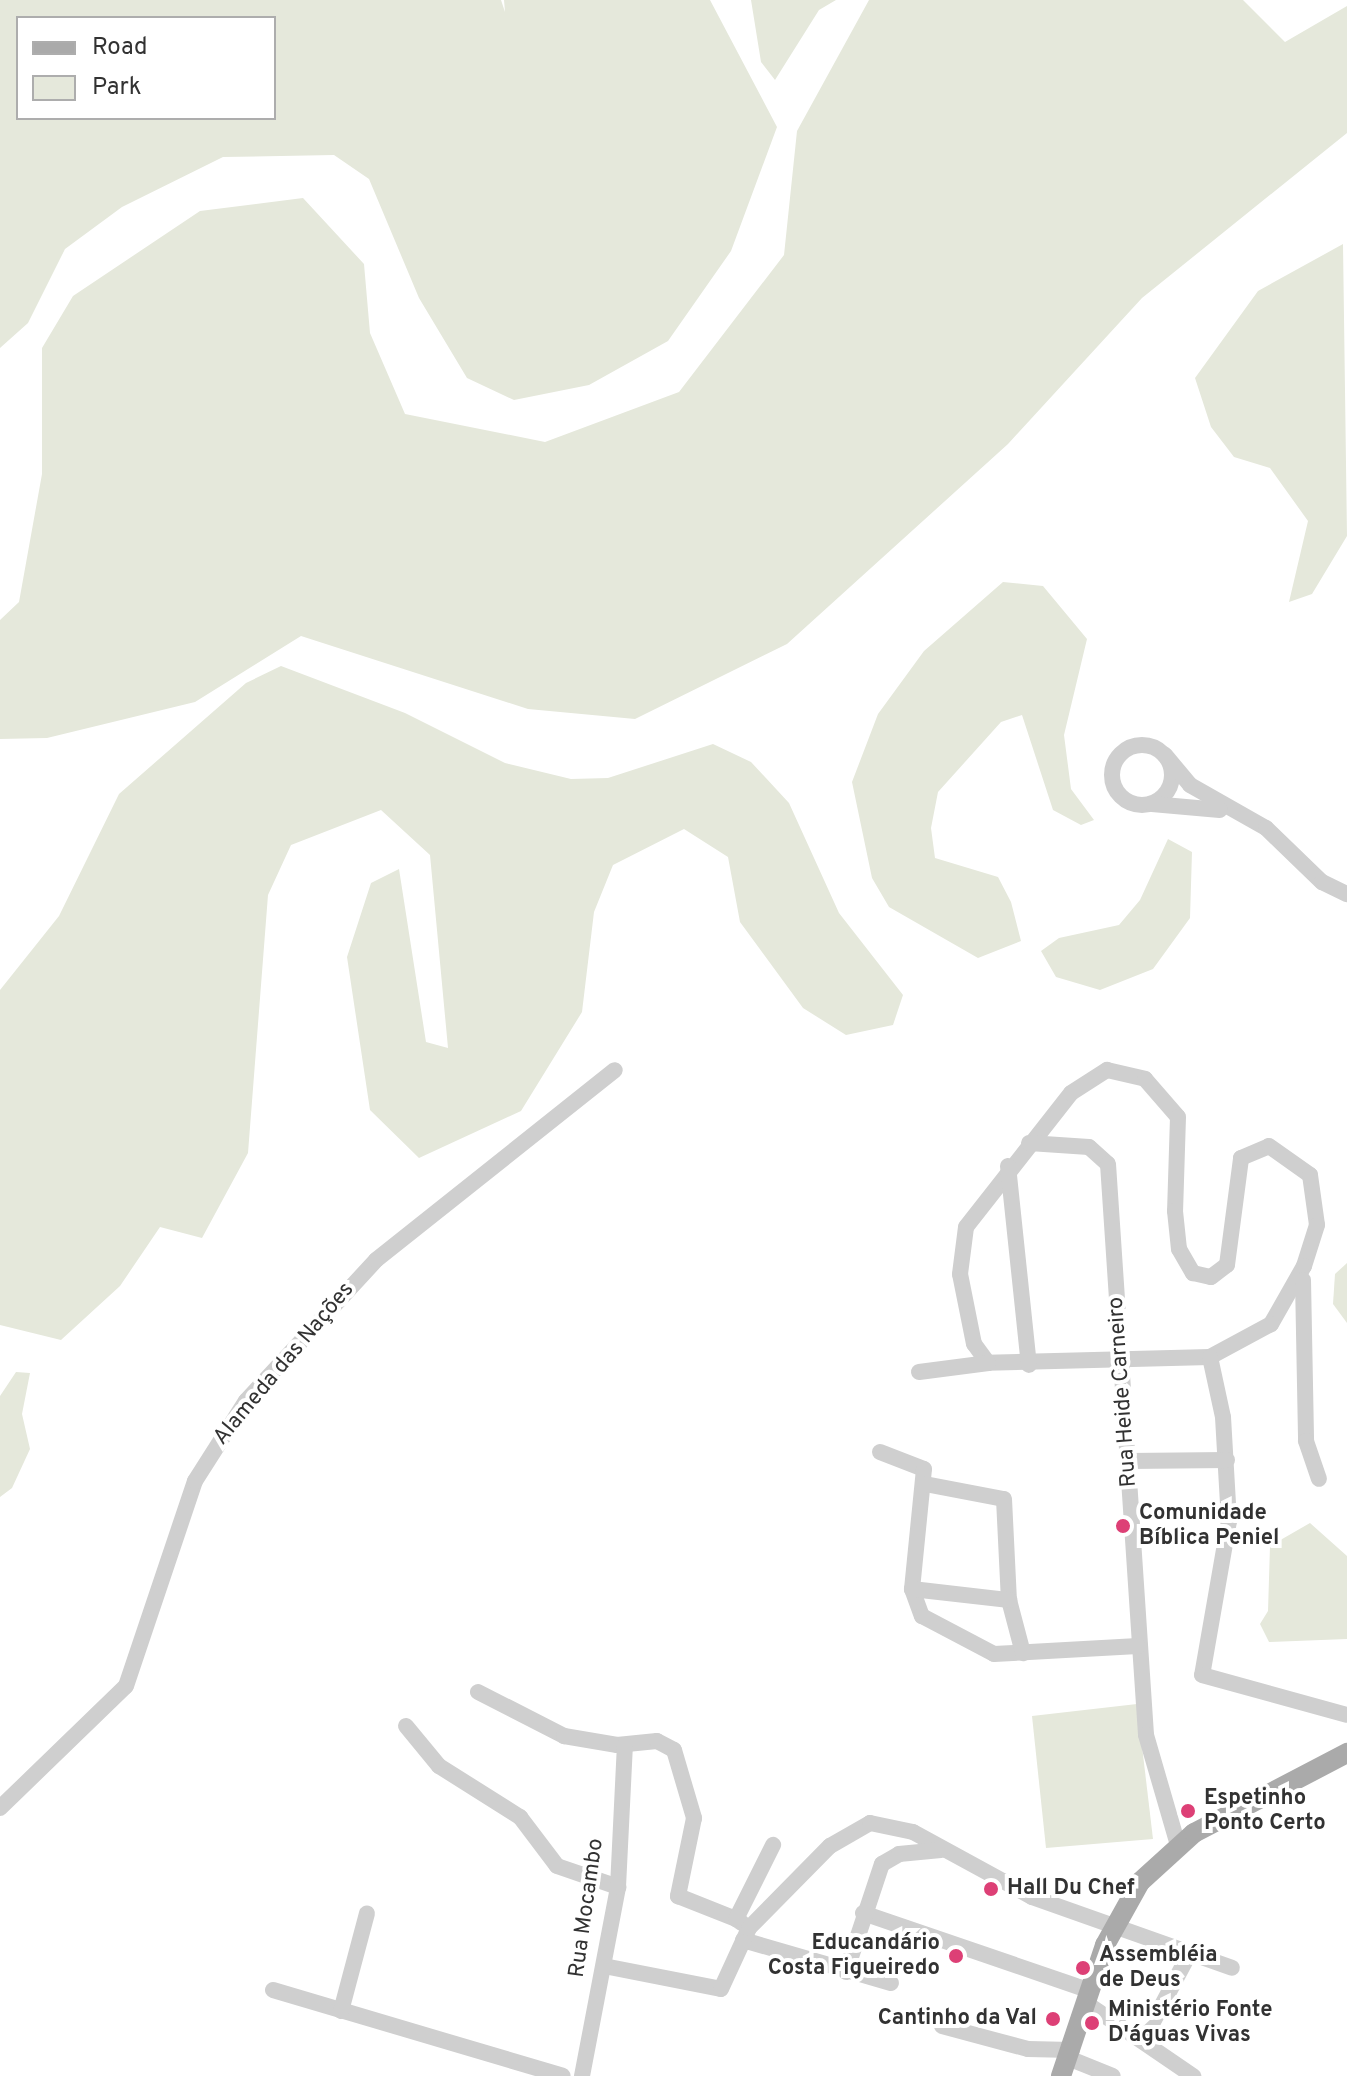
<!DOCTYPE html>
<meta charset="utf-8">
<style>
body{margin:0}
#map{position:relative;width:1347px;height:2076px;overflow:hidden;background:#fff;font-family:Overpass,sans-serif}
div>[style]{position:absolute}
.green>*{inset:0;background:#e5e8db}
.minor>*{height:16px;margin:-8px;padding:0 8px;transform-origin:8px;border-radius:8px;background:#cfcfcf}
.minor>.ring{margin:-8px;padding:0;box-sizing:content-box;background:none;border:16px solid #cfcfcf;border-radius:50%}
.major>*{height:20px;margin:-10px;padding:0 10px;transform-origin:10px;border-radius:10px;background:#aaa}
.dots>*{width:22px;height:22px;translate:-50% -50%;box-sizing:border-box;border:4px solid #fff;border-radius:50%}
span{translate:-50% -50%;white-space:nowrap;text-align:center;line-height:1.15;-webkit-text-stroke:8px #fff;paint-order:stroke}
.street-label{font-size:22px;color:#323232}
.poi-label{font-size:22px;color:#323232;font-weight:700}
.left{translate:0 -50%;text-align:left}
.right{translate:-100% -50%;text-align:right}
.legend{position:absolute;left:16px;top:16px;width:260px;height:104px;box-sizing:border-box;background:#fff;border:2px solid #adadad;margin:0;padding:10px 14px;list-style:none;font-size:24px;color:#323232}
.legend li{display:flex;align-items:center;gap:16px;height:40px}
.legend b{width:40px;border:2px solid #adadad}
</style>
<div id="map">
<div class="green">
<i style="clip-path:polygon(evenodd,0 0,501px 0,505px 12px,504px 0,710px 0,777px 127px,731px 251px,668px 341px,589px 385px,514px 400px,467px 378px,419px 298px,369px 179px,334px 155px,223px 157px,122px 207px,65px 249px,28px 323px,0 348px,0 0,18px 18px,274px 18px,274px 118px,18px 118px,18px 18px)"></i>
<i style="clip-path:polygon(751px 0,836px 0,819px 10px,775px 80px,761px 62px)"></i>
<i style="clip-path:polygon(869px 0,1243px 0,1285px 42px,1347px 6px,1347px 133px,1142px 298px,1008px 444px,787px 644px,635px 719px,528px 709px,301px 636px,195px 702px,47px 738px,0 739px,0 620px,19px 602px,42px 474px,42px 348px,73px 296px,200px 211px,303px 198px,364px 264px,370px 333px,405px 414px,545px 442px,679px 392px,784px 255px,797px 131px)"></i>
<i style="clip-path:polygon(1343px 244px,1347px 536px,1312px 594px,1289px 602px,1308px 521px,1270px 468px,1234px 457px,1211px 427px,1195px 378px,1258px 291px)"></i>
<i style="clip-path:polygon(1003px 582px,1043px 586px,1087px 639px,1064px 735px,1071px 789px,1094px 820px,1081px 825px,1053px 810px,1022px 715px,1001px 722px,938px 792px,931px 828px,935px 858px,998px 877px,1011px 902px,1021px 941px,978px 958px,889px 907px,872px 878px,852px 782px,878px 714px,924px 651px)"></i>
<i style="clip-path:polygon(281px 666px,405px 713px,505px 763px,571px 779px,608px 778px,713px 744px,751px 762px,789px 803px,839px 913px,903px 995px,893px 1025px,846px 1035px,803px 1008px,740px 922px,728px 857px,684px 829px,613px 865px,594px 912px,582px 1012px,521px 1111px,419px 1158px,370px 1110px,347px 957px,371px 883px,399px 869px,426px 1042px,448px 1048px,430px 855px,381px 810px,291px 845px,268px 895px,248px 1153px,202px 1238px,160px 1227px,120px 1286px,61px 1340px,0 1325px,0 990px,59px 916px,119px 794px,246px 683px)"></i>
<i style="clip-path:polygon(1168px 839px,1192px 852px,1190px 918px,1153px 969px,1100px 990px,1056px 977px,1041px 951px,1059px 938px,1119px 925px,1140px 900px)"></i>
<i style="clip-path:polygon(1347px 1263px,1347px 1323px,1333px 1304px,1335px 1274px)"></i>
<i style="clip-path:polygon(16px 1372px,30px 1373px,22px 1414px,30px 1449px,12px 1488px,0 1497px,0 1396px)"></i>
<i style="clip-path:polygon(1310px 1523px,1347px 1556px,1347px 1639px,1269px 1642px,1260px 1624px,1268px 1611px,1270px 1546px)"></i>
<i style="clip-path:polygon(1137px 1704px,1153px 1839px,1046px 1848px,1032px 1716px)"></i>
</div>
<div class="minor">
<i class="ring" style="left:1112px;top:745px;width:44px;height:44px"></i>
<i style="left:1165px;top:755px;width:39px;rotate:50deg"></i>
<i style="left:1190px;top:785px;width:87px;rotate:29.5deg"></i>
<i style="left:1266px;top:828px;width:78px;rotate:44deg"></i>
<i style="left:1322px;top:882px;width:28px;rotate:26deg"></i>
<i style="left:1152px;top:804px;width:68px;rotate:5deg"></i>
<i style="left:1107px;top:1070px;width:39px;rotate:13deg"></i>
<i style="left:1145px;top:1079px;width:50px;rotate:49deg"></i>
<i style="left:1178px;top:1117px;width:94px;rotate:91.8deg"></i>
<i style="left:1175px;top:1211px;width:38px;rotate:84deg"></i>
<i style="left:1179px;top:1249px;width:28px;rotate:60deg"></i>
<i style="left:1193px;top:1273px;width:18px;rotate:13deg"></i>
<i style="left:1211px;top:1277px;width:20px;rotate:-37deg"></i>
<i style="left:1227px;top:1265px;width:108px;rotate:-82.5deg"></i>
<i style="left:1241px;top:1158px;width:30px;rotate:-23deg"></i>
<i style="left:1269px;top:1146px;width:50px;rotate:35.3deg"></i>
<i style="left:1310px;top:1175px;width:50px;rotate:82deg"></i>
<i style="left:1317px;top:1225px;width:43px;rotate:107.6deg"></i>
<i style="left:1304px;top:1266px;width:67px;rotate:119.6deg"></i>
<i style="left:1271px;top:1324px;width:69px;rotate:151.6deg"></i>
<i style="left:1210px;top:1357px;width:222px;rotate:178.5deg"></i>
<i style="left:988px;top:1363px;width:24px;rotate:-126deg"></i>
<i style="left:974px;top:1344px;width:71px;rotate:-101.3deg"></i>
<i style="left:960px;top:1274px;width:47px;rotate:-82.7deg"></i>
<i style="left:966px;top:1227px;width:170px;rotate:-51.9deg"></i>
<i style="left:1071px;top:1093px;width:43px;rotate:-32.6deg"></i>
<i style="left:1029px;top:1143px;width:60px;rotate:3.8deg"></i>
<i style="left:1089px;top:1147px;width:25px;rotate:42deg"></i>
<i style="left:1108px;top:1164px;width:572px;rotate:86.19deg"></i>
<i style="left:1146px;top:1735px;width:115px;rotate:73.8deg"></i>
<i style="left:1008px;top:1166px;width:200px;rotate:84deg"></i>
<i style="left:1303px;top:1280px;width:161px;rotate:88.9deg"></i>
<i style="left:1306px;top:1441px;width:40px;rotate:71.1deg"></i>
<i style="left:1210px;top:1357px;width:61px;rotate:77.8deg"></i>
<i style="left:1223px;top:1417px;width:104px;rotate:86.7deg"></i>
<i style="left:1229px;top:1521px;width:156px;rotate:99.9deg"></i>
<i style="left:1202px;top:1675px;width:150px;rotate:15.4deg"></i>
<i style="left:919px;top:1372px;width:70px;rotate:-7.4deg"></i>
<i style="left:880px;top:1452px;width:47px;rotate:21.1deg"></i>
<i style="left:924px;top:1469px;width:121px;rotate:95.7deg"></i>
<i style="left:912px;top:1589px;width:29px;rotate:70deg"></i>
<i style="left:922px;top:1616px;width:81px;rotate:27.8deg"></i>
<i style="left:994px;top:1654px;width:144px;rotate:-3.2deg"></i>
<i style="left:1129px;top:1461px;width:98px;rotate:-0.6deg"></i>
<i style="left:925px;top:1484px;width:80px;rotate:10.8deg"></i>
<i style="left:1004px;top:1499px;width:101px;rotate:87.2deg"></i>
<i style="left:1009px;top:1600px;width:55px;rotate:75.2deg"></i>
<i style="left:912px;top:1589px;width:98px;rotate:6.5deg"></i>
<i style="left:478px;top:1692px;width:97px;rotate:27.1deg"></i>
<i style="left:564px;top:1736px;width:54px;rotate:9.6deg"></i>
<i style="left:617px;top:1745px;width:40px;rotate:-5.7deg"></i>
<i style="left:657px;top:1741px;width:19px;rotate:28deg"></i>
<i style="left:674px;top:1750px;width:71px;rotate:73.6deg"></i>
<i style="left:694px;top:1818px;width:80px;rotate:101.6deg"></i>
<i style="left:678px;top:1896px;width:62px;rotate:21.6deg"></i>
<i style="left:406px;top:1726px;width:52px;rotate:50.5deg"></i>
<i style="left:439px;top:1766px;width:96px;rotate:32.2deg"></i>
<i style="left:520px;top:1817px;width:61px;rotate:52.9deg"></i>
<i style="left:557px;top:1866px;width:65px;rotate:19deg"></i>
<i style="left:0;top:1808px;width:175px;rotate:-44.1deg"></i>
<i style="left:126px;top:1686px;width:216px;rotate:-71.4deg"></i>
<i style="left:195px;top:1481px;width:95px;rotate:-57.5deg"></i>
<i style="left:246px;top:1401px;width:192px;rotate:-47.3deg"></i>
<i style="left:376px;top:1260px;width:305px;rotate:-38.5deg"></i>
<i style="left:863px;top:1913px;width:238px;rotate:18.9deg"></i>
<i style="left:742px;top:1923px;width:7px;rotate:-146deg"></i>
<i style="left:736px;top:1919px;width:83px;rotate:-63.4deg"></i>
<i style="left:743px;top:1940px;width:154px;rotate:16.2deg"></i>
<i style="left:604px;top:1966px;width:119px;rotate:11.1deg"></i>
<i style="left:721px;top:1989px;width:67px;rotate:-65.3deg"></i>
<i style="left:749px;top:1928px;width:115px;rotate:-45.4deg"></i>
<i style="left:830px;top:1846px;width:46px;rotate:-29.9deg"></i>
<i style="left:870px;top:1823px;width:44px;rotate:11.8deg"></i>
<i style="left:913px;top:1832px;width:136px;rotate:28.6deg"></i>
<i style="left:1032px;top:1897px;width:212px;rotate:19.5deg"></i>
<i style="left:846px;top:1972px;width:114px;rotate:-71.6deg"></i>
<i style="left:882px;top:1864px;width:20px;rotate:-30deg"></i>
<i style="left:899px;top:1854px;width:42px;rotate:-5.4deg"></i>
<i style="left:273px;top:1990px;width:302px;rotate:16.5deg"></i>
<i style="left:1086px;top:2003px;width:130px;rotate:34.3deg"></i>
<i style="left:341px;top:2011px;width:101px;rotate:-75.1deg"></i>
<i style="left:942px;top:2026px;width:89px;rotate:15deg"></i>
<i style="left:1028px;top:2049px;width:44px;rotate:1.3deg"></i>
<i style="left:1144px;top:2039px;width:98px;rotate:-62.1deg"></i>
<i style="left:1068px;top:2058px;width:48px;rotate:21.8deg"></i>
<i style="left:582px;top:2076px;width:192px;rotate:-79.2deg"></i>
<i style="left:618px;top:1887px;width:142px;rotate:-87.2deg"></i>
</div>
<div class="major">
<i style="left:1061px;top:2076px;width:138px;rotate:-71.4deg"></i>
<i style="left:1105px;top:1945px;width:72px;rotate:-60.9deg"></i>
<i style="left:1140px;top:1882px;width:73px;rotate:-42.2deg"></i>
<i style="left:1194px;top:1833px;width:173px;rotate:-27.6deg"></i>
</div>
<div class="dots">
<i style="left:1123px;top:1526px;background:#dd4076"></i>
<i style="left:1188px;top:1811px;background:#dd4076"></i>
<i style="left:991px;top:1889px;background:#dd4076"></i>
<i style="left:956px;top:1956px;background:#dd4076"></i>
<i style="left:1083px;top:1968px;background:#dd4076"></i>
<i style="left:1053px;top:2019px;background:#dd4076"></i>
<i style="left:1092px;top:2023px;background:#dd4076"></i>
</div>
<div class="street-label">
<span style="left:284px;top:1364px;rotate:-50deg">Alameda das Nações</span>
<span style="left:1123px;top:1392px;rotate:-94deg">Rua Heide Carneiro</span>
<span style="left:587px;top:1908px;rotate:-82deg">Rua Mocambo</span>
</div>
<div class="poi-label">
<span class="left" style="left:1139px;top:1526px">Comunidade<br>Bíblica Peniel</span>
<span class="left" style="left:1204px;top:1811px">Espetinho<br>Ponto Certo</span>
<span class="left" style="left:1007px;top:1889px">Hall Du Chef</span>
<span class="right" style="left:940px;top:1956px">Educandário<br>Costa Figueiredo</span>
<span class="left" style="left:1099px;top:1968px">Assembléia<br>de Deus</span>
<span class="left" style="left:1108px;top:2023px">Ministério Fonte<br>D'águas Vivas</span>
<span class="right" style="left:1037px;top:2019px">Cantinho da Val</span>
</div>
<ul class="legend">
<li><b style="height:10px;background:#aaa"></b>Road</li>
<li><b style="height:22px;background:#e5e8db"></b>Park</li>
</ul>
</div>
